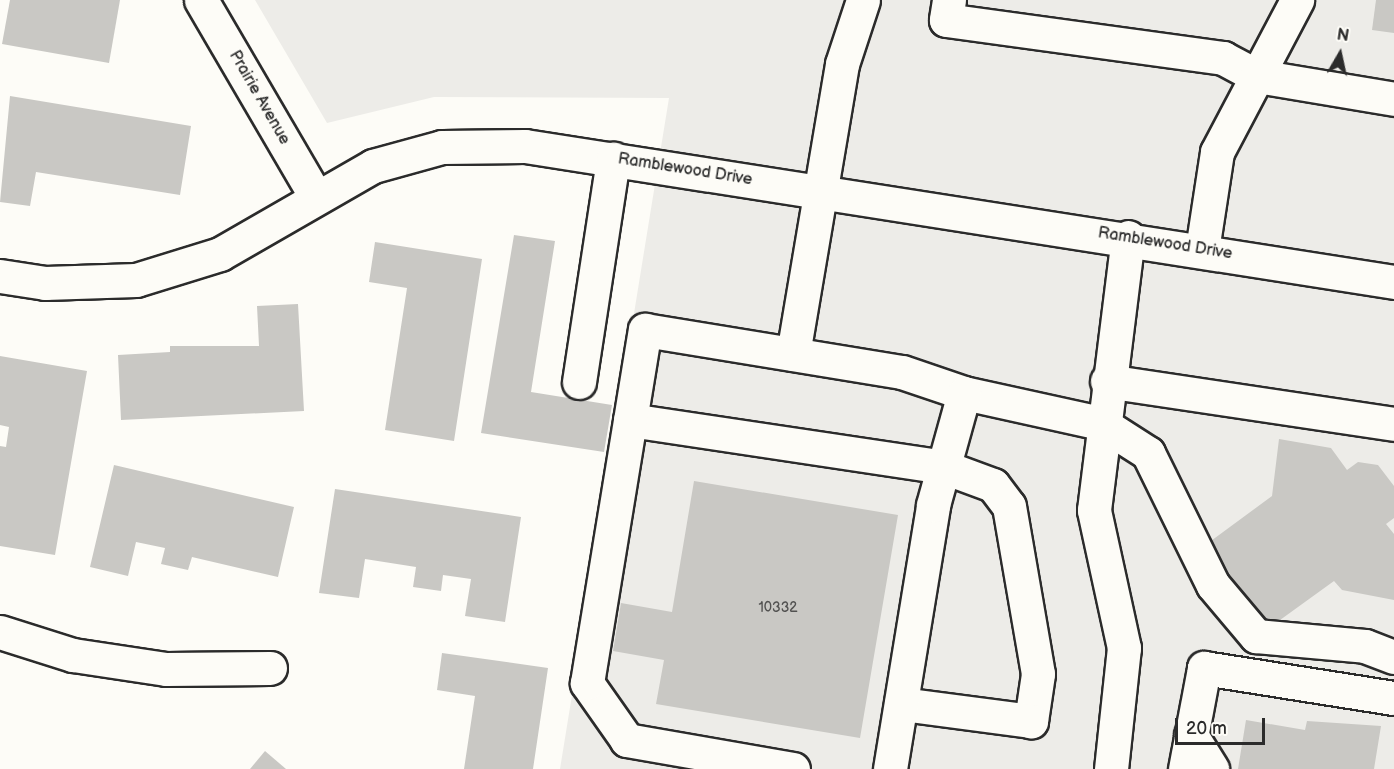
<!DOCTYPE html>
<style>
body{margin:0}
#map{position:relative;width:1394px;height:769px;overflow:hidden;background:#fdfcf7;font-family:"Balsamiq Sans",sans-serif}
div>[style]{position:absolute}
.built>*{inset:0;background:#edece8}
.building>*{inset:0;background:#c9c8c4}
.roads{filter:drop-shadow(2px 0 #2b2b2b) drop-shadow(-2px 0 #2b2b2b) drop-shadow(0 2px #2b2b2b) drop-shadow(0 -2px #2b2b2b)}
.minor>*{height:33px;margin:-16.5px;padding:0 16.5px;transform-origin:16.5px;border-radius:16.5px;background:#fdfcf7}
span{translate:-50% -50%;white-space:nowrap;text-align:center;line-height:1.15;-webkit-text-stroke:5px #fdfcf7;paint-order:stroke}
.number-label{font-size:14px;color:#525251}
.number-label span{-webkit-text-stroke-width:0}
.street-label{font-size:16px;color:#2b2b2b}
.north{position:absolute;left:1310px;top:24px;width:60px;height:60px;-webkit-text-stroke:4px #fdfcf7;paint-order:stroke;rotate:9deg;font-size:16px;font-weight:700;line-height:24px;text-align:center;color:#2b2b2b}
.north::after{content:'';display:block;margin:auto;width:21px;height:27px;background:#2b2b2b;clip-path:polygon(50% 0,100% 100%,50% 72%,0 100%)}
.scale{position:absolute;left:1175px;top:718px;width:90px;height:27px;box-sizing:border-box;border:3px solid #2b2b2b;border-top:0;padding-left:8px;font-size:18px;line-height:21px;white-space:nowrap;color:#2b2b2b;-webkit-text-stroke:4px #fdfcf7;paint-order:stroke}
</style>
<div id="map">
<div class="built">
<i style="clip-path:polygon(255px 0,1394px 0,1394px 769px,560px 769px,669px 98px,434px 97px,327px 123px)"></i>
</div>
<div class="building">
<i style="clip-path:polygon(10px 0,120px 0,109px 63px,2px 44px)"></i>
<i style="clip-path:polygon(1376px 0,1394px 0,1394px 33px,1372px 30px)"></i>
<i style="clip-path:polygon(10px 96px,191px 126px,180px 195px,36px 172px,30px 206px,0 202px)"></i>
<i style="clip-path:polygon(514px 235px,555px 241px,531px 392px,612px 405px,604px 452px,481px 433px)"></i>
<i style="clip-path:polygon(375px 242px,482px 259px,454px 441px,385px 430px,407px 288px,369px 282px)"></i>
<i style="clip-path:polygon(298px 304px,304px 411px,121px 420px,118px 355px,170px 352px,170px 346px,259px 346px,257px 306px)"></i>
<i style="clip-path:polygon(0 356px,87px 371px,55px 555px,0 546px,0 446px,6px 447px,9px 427px,0 425px)"></i>
<i style="clip-path:polygon(1279px 439px,1331px 448px,1347px 470px,1358px 462px,1378px 465px,1394px 486px,1394px 518px,1386px 524px,1394px 534px,1394px 600px,1342px 590px,1334px 581px,1262px 633px,1200px 549px,1272px 496px)"></i>
<i style="clip-path:polygon(114px 465px,294px 507px,278px 577px,192px 557px,188px 570px,161px 564px,165px 548px,136px 542px,128px 576px,90px 567px)"></i>
<i style="clip-path:polygon(694px 481px,898px 515px,860px 738px,656px 704px,664px 660px,613px 651px,621px 603px,672px 612px)"></i>
<i style="clip-path:polygon(335px 489px,521px 517px,505px 622px,465px 616px,471px 579px,443px 575px,441px 591px,413px 587px,416px 567px,365px 559px,359px 598px,319px 593px)"></i>
<i style="clip-path:polygon(442px 653px,548px 668px,533px 769px,464px 769px,475px 696px,437px 690px)"></i>
<i style="clip-path:polygon(1246px 720px,1305px 730px,1307px 721px,1381px 726px,1374px 769px,1238px 769px)"></i>
<i style="clip-path:polygon(265px 751px,286px 769px,250px 769px)"></i>
</div>
<div class="roads">
<div class="minor">
<i style="left:201px;top:0;width:228px;rotate:59.7deg"></i>
<i style="left:949px;top:0;width:20px;rotate:99deg"></i>
<i style="left:946px;top:20px;width:280px;rotate:7.8deg"></i>
<i style="left:1223px;top:58px;width:38px;rotate:28deg"></i>
<i style="left:1257px;top:76px;width:139px;rotate:9.5deg"></i>
<i style="left:1202px;top:250px;width:99px;rotate:-81.3deg"></i>
<i style="left:1217px;top:152px;width:172px;rotate:-62.2deg"></i>
<i style="left:0;top:276px;width:46px;rotate:8.8deg"></i>
<i style="left:45px;top:283px;width:91px;rotate:-1.9deg"></i>
<i style="left:136px;top:280px;width:88px;rotate:-17.2deg"></i>
<i style="left:220px;top:254px;width:177px;rotate:-29.9deg"></i>
<i style="left:373px;top:166px;width:72px;rotate:-15.4deg"></i>
<i style="left:442px;top:147px;width:83px;rotate:-0.7deg"></i>
<i style="left:525px;top:146px;width:880px;rotate:8.89deg"></i>
<i style="left:793px;top:354px;width:294px;rotate:-80.4deg"></i>
<i style="left:842px;top:64px;width:67px;rotate:-71.8deg"></i>
<i style="left:1107px;top:381px;width:290px;rotate:8.5deg"></i>
<i style="left:579px;top:382px;width:226px;rotate:-81.3deg"></i>
<i style="left:630px;top:420px;width:317px;rotate:8.5deg"></i>
<i style="left:944px;top:467px;width:52px;rotate:20.2deg"></i>
<i style="left:993px;top:485px;width:26px;rotate:53deg"></i>
<i style="left:1009px;top:506px;width:170px;rotate:80.2deg"></i>
<i style="left:1038px;top:674px;width:48px;rotate:98.5deg"></i>
<i style="left:1031px;top:721px;width:131px;rotate:-172.5deg"></i>
<i style="left:0;top:632px;width:77px;rotate:17.5deg"></i>
<i style="left:73px;top:655px;width:94px;rotate:8.6deg"></i>
<i style="left:166px;top:669px;width:104px;rotate:-0.6deg"></i>
<i style="left:1191px;top:735px;width:40px;rotate:58deg"></i>
<i style="left:793px;top:769px;width:169px;rotate:-170.1deg"></i>
<i style="left:627px;top:740px;width:70px;rotate:-125.1deg"></i>
<i style="left:587px;top:683px;width:358px;rotate:-80.7deg"></i>
<i style="left:645px;top:330px;width:260px;rotate:9.3deg"></i>
<i style="left:902px;top:372px;width:65px;rotate:18.7deg"></i>
<i style="left:964px;top:393px;width:140px;rotate:12.4deg"></i>
<i style="left:1101px;top:423px;width:56px;rotate:32.6deg"></i>
<i style="left:1148px;top:453px;width:147px;rotate:63.8deg"></i>
<i style="left:1213px;top:585px;width:67px;rotate:49.9deg"></i>
<i style="left:1256px;top:636px;width:109px;rotate:5.2deg"></i>
<i style="left:1365px;top:646px;width:31px;rotate:21deg"></i>
<i style="left:890px;top:769px;width:267px;rotate:-80.7deg"></i>
<i style="left:933px;top:505px;width:116px;rotate:-74.5deg"></i>
<i style="left:1111px;top:769px;width:122px;rotate:-83.9deg"></i>
<i style="left:1124px;top:648px;width:141px;rotate:-102.3deg"></i>
<i style="left:1094px;top:510px;width:275px;rotate:-82.9deg"></i>
<i style="left:1185px;top:769px;width:103px;rotate:-79.3deg"></i>
<i style="left:1204px;top:668px;width:192px;rotate:9deg"></i>
</div>
</div>
<div class="number-label">
<span style="left:778px;top:608px">10332</span>
</div>
<div class="street-label">
<span style="left:259px;top:98px;rotate:60deg">Prairie Avenue</span>
<span style="left:685px;top:170px;rotate:9deg">Ramblewood Drive</span>
<span style="left:1165px;top:244px;rotate:9deg">Ramblewood Drive</span>
</div>
<div class="north">N</div>
<div class="scale">20 m</div>
</div>
